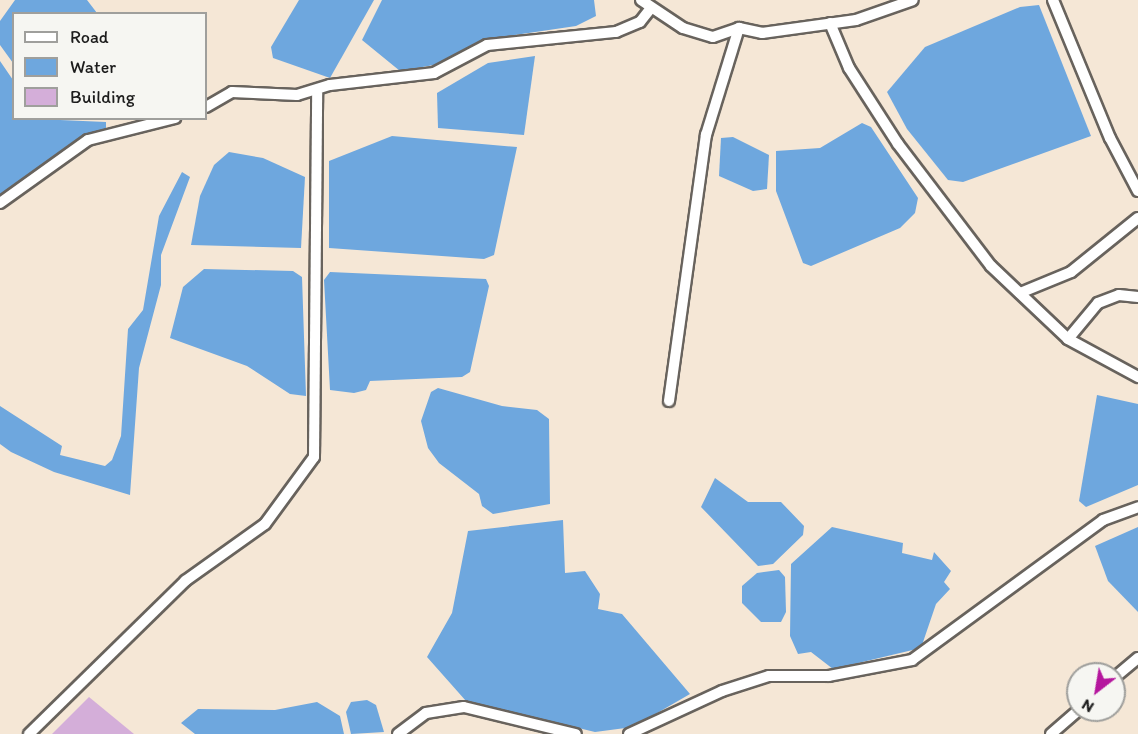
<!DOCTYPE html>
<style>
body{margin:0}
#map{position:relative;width:1138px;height:734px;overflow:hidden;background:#f5e7d6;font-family:Itim,sans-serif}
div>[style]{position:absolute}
.water>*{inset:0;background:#6ea7de}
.building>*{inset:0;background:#d4aed9}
.roads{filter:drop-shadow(2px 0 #68635d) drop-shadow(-2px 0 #68635d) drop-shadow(0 2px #68635d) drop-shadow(0 -2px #68635d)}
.minor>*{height:10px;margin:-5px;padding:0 5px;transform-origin:5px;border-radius:5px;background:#fff}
span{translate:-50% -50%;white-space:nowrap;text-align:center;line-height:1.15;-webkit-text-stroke:4.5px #f6f6f2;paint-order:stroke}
.legend{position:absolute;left:12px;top:12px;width:195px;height:108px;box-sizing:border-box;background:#f6f6f2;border:2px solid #9f9f9c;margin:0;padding:8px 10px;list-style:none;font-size:18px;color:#1c1c1c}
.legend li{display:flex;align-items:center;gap:12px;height:30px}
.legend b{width:30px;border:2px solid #9f9f9c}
.north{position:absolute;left:1066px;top:662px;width:60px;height:60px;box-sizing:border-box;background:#f6f6f2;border:2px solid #9f9f9c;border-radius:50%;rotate:211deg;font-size:16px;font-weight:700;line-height:24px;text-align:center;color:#1c1c1c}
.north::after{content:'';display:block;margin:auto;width:21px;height:27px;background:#b5179e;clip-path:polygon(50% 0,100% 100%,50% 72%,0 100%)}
</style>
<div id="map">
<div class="water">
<i style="clip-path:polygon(15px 0,87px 0,97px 13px,14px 14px,13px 63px,0 45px,0 21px)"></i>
<i style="clip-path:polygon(299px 0,374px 0,330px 78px,273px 58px,271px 47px)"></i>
<i style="clip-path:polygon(382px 0,594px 0,596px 16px,576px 26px,487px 39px,445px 63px,400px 71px,362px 40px)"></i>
<i style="clip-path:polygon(1039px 5px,1091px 136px,963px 182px,948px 180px,907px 129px,887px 92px,925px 47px,1020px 7px)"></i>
<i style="clip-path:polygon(535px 56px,524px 135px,438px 128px,437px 93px,488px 63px)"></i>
<i style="clip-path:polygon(0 61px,13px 80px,14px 118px,106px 122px,106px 129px,0 198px)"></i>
<i style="clip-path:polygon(862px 123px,871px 127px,918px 198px,915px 213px,900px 228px,811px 266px,803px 263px,776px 191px,776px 151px,820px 148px)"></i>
<i style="clip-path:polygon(392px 136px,517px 147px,494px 255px,484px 259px,329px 248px,329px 161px)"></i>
<i style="clip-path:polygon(733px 137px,769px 155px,767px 189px,753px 191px,719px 176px,721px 138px)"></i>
<i style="clip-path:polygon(229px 152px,263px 158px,305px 177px,301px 248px,191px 245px,200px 196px,214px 165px)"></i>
<i style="clip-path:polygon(182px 172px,190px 177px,161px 255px,161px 285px,139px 368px,130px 495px,54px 472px,11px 452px,0 444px,0 406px,62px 446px,60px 455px,105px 466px,112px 460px,121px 436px,128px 329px,143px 310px,159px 216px)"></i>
<i style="clip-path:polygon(204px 269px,293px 271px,302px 277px,306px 396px,290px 394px,247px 366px,170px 338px,183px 287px)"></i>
<i style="clip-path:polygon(330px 272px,486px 279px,489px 286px,470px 372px,462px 377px,370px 381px,366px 390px,354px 393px,330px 390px,324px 280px)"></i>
<i style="clip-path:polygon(438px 388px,502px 406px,537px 410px,549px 419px,550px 504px,493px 514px,482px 506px,479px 494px,439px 463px,428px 448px,421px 421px,431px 392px)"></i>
<i style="clip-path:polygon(1097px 395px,1138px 404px,1138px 485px,1086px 507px,1079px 501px)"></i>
<i style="clip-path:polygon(715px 478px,748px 502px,781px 502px,804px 526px,803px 535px,773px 564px,758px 566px,701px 507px)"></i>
<i style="clip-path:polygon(563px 520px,565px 573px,585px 571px,600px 594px,598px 609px,622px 614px,690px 694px,633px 727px,595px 732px,466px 701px,427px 657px,452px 613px,468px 531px)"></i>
<i style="clip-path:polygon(832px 527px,903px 543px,902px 553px,932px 560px,934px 552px,951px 571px,944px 582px,950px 589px,936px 604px,921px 648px,833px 669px,811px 652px,798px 654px,790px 636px,791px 564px)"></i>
<i style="clip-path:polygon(1138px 527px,1138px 612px,1108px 581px,1095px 546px)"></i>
<i style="clip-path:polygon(779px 570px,785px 577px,786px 612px,781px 622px,761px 622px,742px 603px,742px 586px,757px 573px)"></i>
<i style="clip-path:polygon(367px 700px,376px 705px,384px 732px,351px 734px,346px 712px,351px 702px)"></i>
<i style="clip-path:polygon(317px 702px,340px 716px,344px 734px,195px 734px,181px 723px,198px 709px,275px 710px)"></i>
</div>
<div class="building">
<i style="clip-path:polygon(89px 697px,134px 734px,52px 734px)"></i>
</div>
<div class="roads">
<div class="minor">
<i style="left:641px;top:0;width:50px;rotate:33.7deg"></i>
<i style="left:683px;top:28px;width:31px;rotate:17deg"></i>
<i style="left:713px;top:37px;width:28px;rotate:-19deg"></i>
<i style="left:739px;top:28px;width:24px;rotate:12deg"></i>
<i style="left:762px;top:33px;width:95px;rotate:-7.9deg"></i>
<i style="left:856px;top:20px;width:60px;rotate:-19.3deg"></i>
<i style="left:1053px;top:0;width:149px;rotate:67.6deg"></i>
<i style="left:1110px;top:138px;width:60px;rotate:62.2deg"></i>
<i style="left:830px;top:23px;width:49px;rotate:67.1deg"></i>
<i style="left:849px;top:68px;width:90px;rotate:57.2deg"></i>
<i style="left:898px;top:144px;width:153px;rotate:52.7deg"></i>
<i style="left:991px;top:266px;width:106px;rotate:43.5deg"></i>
<i style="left:1068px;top:339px;width:80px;rotate:28.5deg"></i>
<i style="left:206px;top:107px;width:30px;rotate:-30deg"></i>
<i style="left:232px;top:92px;width:65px;rotate:2.6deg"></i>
<i style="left:297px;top:95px;width:34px;rotate:-17deg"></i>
<i style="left:330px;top:85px;width:105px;rotate:-6.6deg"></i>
<i style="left:434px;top:73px;width:60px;rotate:-27.8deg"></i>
<i style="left:487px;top:45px;width:130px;rotate:-5.8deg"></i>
<i style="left:616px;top:32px;width:26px;rotate:-23deg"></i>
<i style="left:640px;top:22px;width:18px;rotate:-52deg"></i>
<i style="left:0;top:203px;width:108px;rotate:-35.6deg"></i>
<i style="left:88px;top:140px;width:90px;rotate:-14.2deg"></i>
<i style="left:1020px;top:293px;width:55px;rotate:-22.4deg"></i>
<i style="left:1071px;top:272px;width:86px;rotate:-38.9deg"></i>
<i style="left:1068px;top:339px;width:47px;rotate:-50.2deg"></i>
<i style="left:1098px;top:303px;width:22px;rotate:-21deg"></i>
<i style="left:1119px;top:295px;width:19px;rotate:6deg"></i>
<i style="left:669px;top:401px;width:269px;rotate:-82.1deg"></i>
<i style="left:706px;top:135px;width:112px;rotate:-72.9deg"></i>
<i style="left:1114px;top:678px;width:31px;rotate:-40deg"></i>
<i style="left:29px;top:734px;width:219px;rotate:-44.4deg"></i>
<i style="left:185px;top:581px;width:98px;rotate:-35.5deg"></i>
<i style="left:265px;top:524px;width:83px;rotate:-53.8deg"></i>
<i style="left:314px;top:457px;width:364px;rotate:-89.5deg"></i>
<i style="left:398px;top:734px;width:35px;rotate:-37deg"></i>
<i style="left:426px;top:713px;width:38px;rotate:-9deg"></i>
<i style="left:464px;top:707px;width:115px;rotate:13.6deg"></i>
<i style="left:629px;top:734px;width:102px;rotate:-24.8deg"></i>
<i style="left:722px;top:691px;width:49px;rotate:-17.7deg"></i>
<i style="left:769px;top:676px;width:60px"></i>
<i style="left:829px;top:676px;width:85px;rotate:-10.9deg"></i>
<i style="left:912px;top:660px;width:237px;rotate:-36.2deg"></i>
<i style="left:1103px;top:520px;width:37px;rotate:-20deg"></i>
<i style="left:1051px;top:734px;width:37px;rotate:-41deg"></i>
</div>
</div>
<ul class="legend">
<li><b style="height:8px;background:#fff"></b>Road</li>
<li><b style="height:16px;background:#6ea7de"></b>Water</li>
<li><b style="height:16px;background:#d4aed9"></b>Building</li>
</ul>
<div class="north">N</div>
</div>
